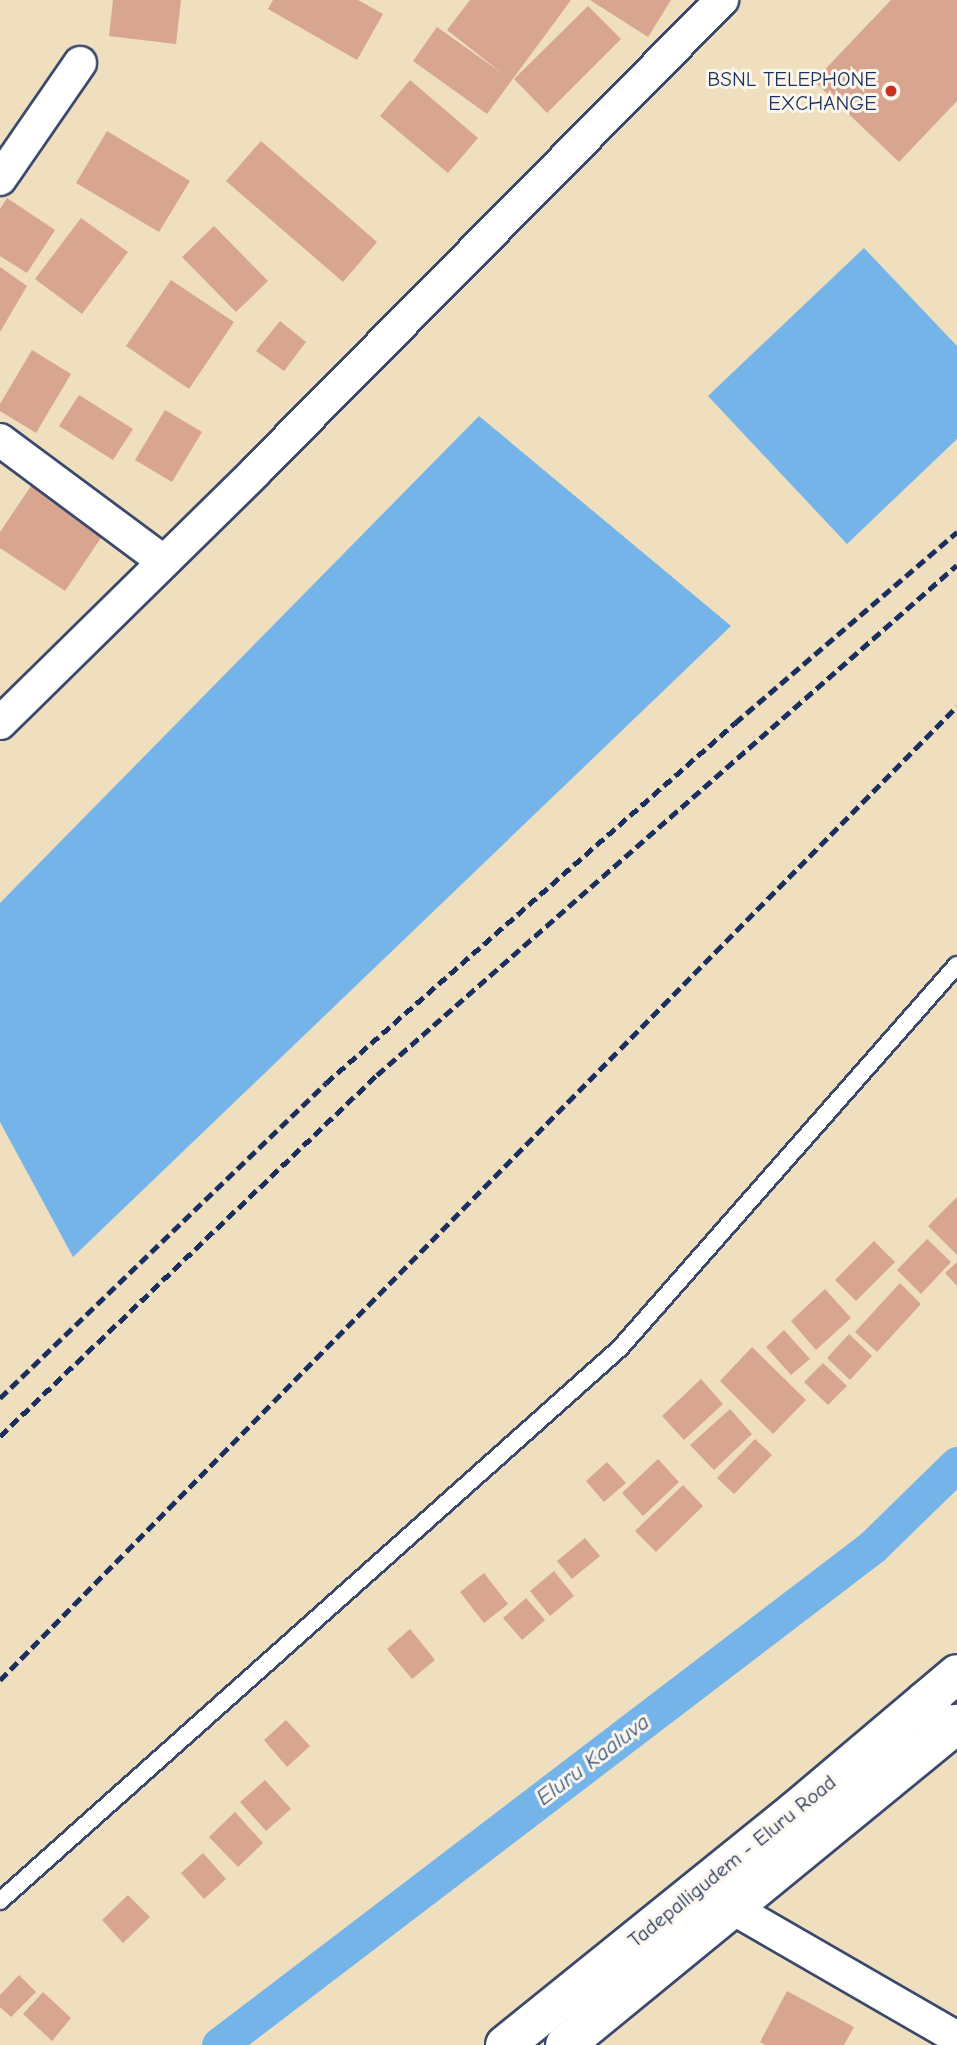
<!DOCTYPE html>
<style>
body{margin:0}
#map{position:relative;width:957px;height:2045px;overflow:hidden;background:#efdfbf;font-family:"Comic Neue",sans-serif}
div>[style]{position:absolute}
.water>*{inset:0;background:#75b4e8}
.canal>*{height:35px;margin:-17.5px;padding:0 17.5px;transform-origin:17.5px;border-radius:17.5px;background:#75b4e8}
.building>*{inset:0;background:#d7a590}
.roads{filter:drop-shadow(2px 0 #3b496d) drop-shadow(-2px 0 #3b496d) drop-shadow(0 2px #3b496d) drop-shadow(0 -2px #3b496d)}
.service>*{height:16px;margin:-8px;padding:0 8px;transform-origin:8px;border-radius:8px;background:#fff}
.minor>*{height:32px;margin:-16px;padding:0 16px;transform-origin:16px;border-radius:16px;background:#fff}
.secondary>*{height:38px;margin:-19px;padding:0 19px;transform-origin:19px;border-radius:19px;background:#fff}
.primary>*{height:38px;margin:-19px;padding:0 19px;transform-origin:19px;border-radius:19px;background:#fff}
.rail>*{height:5px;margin-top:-2.5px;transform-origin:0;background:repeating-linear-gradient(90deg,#1b2f5e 0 10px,transparent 0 15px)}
.dots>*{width:19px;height:19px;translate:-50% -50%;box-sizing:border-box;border:4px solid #fbf7ec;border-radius:50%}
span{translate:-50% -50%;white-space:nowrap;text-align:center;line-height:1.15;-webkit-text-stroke:6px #fbf7ec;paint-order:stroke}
.poi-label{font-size:21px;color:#1b2f5e}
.right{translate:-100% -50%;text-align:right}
.street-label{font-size:21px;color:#1b2f5e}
.water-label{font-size:23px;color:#365787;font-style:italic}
</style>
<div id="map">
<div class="water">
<i style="clip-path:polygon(864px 248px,957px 346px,957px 439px,847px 544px,708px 396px)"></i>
<i style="clip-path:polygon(479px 416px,731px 626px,73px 1257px,0 1122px,0 903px)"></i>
</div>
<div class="canal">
<i style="left:219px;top:2045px;width:821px;rotate:-37.33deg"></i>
<i style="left:872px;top:1547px;width:119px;rotate:-44.3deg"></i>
</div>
<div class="building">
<i style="clip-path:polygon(113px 0,181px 0,176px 44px,109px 36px)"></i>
<i style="clip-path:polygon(273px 0,358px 0,383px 14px,357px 60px,268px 9px)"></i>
<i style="clip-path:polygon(470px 0,571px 0,487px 114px,413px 61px,437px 27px,503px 74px,447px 30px)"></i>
<i style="clip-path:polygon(590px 0,671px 0,648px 37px)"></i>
<i style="clip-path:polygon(891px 0,957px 0,957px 101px,899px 162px,814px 81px)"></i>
<i style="clip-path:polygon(588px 6px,621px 39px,547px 113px,514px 79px)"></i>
<i style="clip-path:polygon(410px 80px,478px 138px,448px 173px,380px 116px)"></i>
<i style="clip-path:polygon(107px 131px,190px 181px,159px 232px,76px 183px)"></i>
<i style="clip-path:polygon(261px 141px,377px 242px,343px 282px,226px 181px)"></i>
<i style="clip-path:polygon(7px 198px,55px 230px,27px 273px,0 256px,0 209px)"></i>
<i style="clip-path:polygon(81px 218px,128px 252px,82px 314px,35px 279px)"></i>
<i style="clip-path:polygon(214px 226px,268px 281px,236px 312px,182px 257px)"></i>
<i style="clip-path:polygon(0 267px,27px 286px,0 332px)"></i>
<i style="clip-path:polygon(171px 280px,234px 322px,189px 389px,126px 346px)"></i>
<i style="clip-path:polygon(280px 321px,306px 342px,284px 371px,256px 351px)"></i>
<i style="clip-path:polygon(32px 350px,71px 374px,36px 433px,0 411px,0 404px)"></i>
<i style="clip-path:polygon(79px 395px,133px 429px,113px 460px,59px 426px)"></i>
<i style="clip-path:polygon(165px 410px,202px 432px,172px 482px,135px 460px)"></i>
<i style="clip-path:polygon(33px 483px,105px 532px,65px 591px,0 548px,0 532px)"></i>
<i style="clip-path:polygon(957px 1197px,957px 1255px,928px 1226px)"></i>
<i style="clip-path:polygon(927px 1239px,951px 1262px,921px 1294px,897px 1270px)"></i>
<i style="clip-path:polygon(874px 1241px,895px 1262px,856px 1301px,835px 1280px)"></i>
<i style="clip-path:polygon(957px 1262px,957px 1286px,945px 1273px)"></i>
<i style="clip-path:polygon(900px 1283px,921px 1304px,877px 1352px,855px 1332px)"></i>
<i style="clip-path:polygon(825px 1289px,851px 1318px,816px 1350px,791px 1321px)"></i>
<i style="clip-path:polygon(784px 1330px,810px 1359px,791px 1375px,766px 1347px)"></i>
<i style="clip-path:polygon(849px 1334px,872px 1356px,850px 1380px,827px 1358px)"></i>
<i style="clip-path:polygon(752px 1347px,806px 1400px,773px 1434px,720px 1381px)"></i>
<i style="clip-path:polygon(823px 1363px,847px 1386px,828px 1405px,804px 1382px)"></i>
<i style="clip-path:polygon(701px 1379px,723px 1404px,684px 1440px,662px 1416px)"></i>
<i style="clip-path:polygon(730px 1409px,752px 1434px,714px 1470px,690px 1445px)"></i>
<i style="clip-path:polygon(755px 1439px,772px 1455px,734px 1494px,717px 1478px)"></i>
<i style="clip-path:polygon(658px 1459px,679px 1482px,643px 1516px,622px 1493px)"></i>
<i style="clip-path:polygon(607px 1462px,626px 1483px,604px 1502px,586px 1481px)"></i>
<i style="clip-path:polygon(683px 1485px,703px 1506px,656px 1552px,635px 1531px)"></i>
<i style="clip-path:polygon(585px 1538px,600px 1556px,572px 1579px,557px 1561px)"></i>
<i style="clip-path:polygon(554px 1571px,574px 1596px,550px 1616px,530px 1591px)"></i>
<i style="clip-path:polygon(484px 1573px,508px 1604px,484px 1623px,460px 1592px)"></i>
<i style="clip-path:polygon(526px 1598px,545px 1620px,522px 1640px,503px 1618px)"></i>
<i style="clip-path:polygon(410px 1629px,435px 1660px,412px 1679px,387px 1649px)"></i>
<i style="clip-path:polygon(286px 1720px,310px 1746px,287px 1767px,264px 1740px)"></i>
<i style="clip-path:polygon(265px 1780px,291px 1809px,266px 1831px,240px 1802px)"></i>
<i style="clip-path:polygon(235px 1812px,263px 1843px,238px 1867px,209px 1837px)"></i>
<i style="clip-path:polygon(203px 1853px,226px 1879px,204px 1899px,181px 1873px)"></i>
<i style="clip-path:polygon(128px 1895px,150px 1917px,123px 1943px,102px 1920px)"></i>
<i style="clip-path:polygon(19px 1975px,36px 1992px,11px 2017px,0 2007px,0 1995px)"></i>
<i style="clip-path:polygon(787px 1991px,854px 2027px,844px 2045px,765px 2045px,760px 2042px)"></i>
<i style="clip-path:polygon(43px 1992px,71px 2018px,52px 2041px,23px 2014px)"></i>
</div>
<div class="roads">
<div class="service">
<i style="left:0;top:1901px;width:831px;rotate:-41.73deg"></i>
<i style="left:620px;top:1348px;width:510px;rotate:-48.66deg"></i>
</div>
<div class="minor">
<i style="left:0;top:179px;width:141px;rotate:-55.4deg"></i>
<i style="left:0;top:440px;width:204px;rotate:36.6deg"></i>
<i style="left:0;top:723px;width:359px;rotate:-44.5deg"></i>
<i style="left:256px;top:471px;width:663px;rotate:-45.31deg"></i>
<i style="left:734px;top:1909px;width:258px;rotate:30deg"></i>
</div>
<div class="secondary">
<i style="left:505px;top:2045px;width:373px;rotate:-38.9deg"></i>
<i style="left:795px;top:1811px;width:212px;rotate:-40.2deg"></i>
<i style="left:565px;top:2045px;width:507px;rotate:-39.31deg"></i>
</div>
<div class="primary">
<i style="left:925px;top:1701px;width:38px;rotate:55deg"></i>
</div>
</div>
<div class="rail">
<i style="left:0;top:1398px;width:453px;rotate:-44deg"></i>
<i style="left:326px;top:1083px;width:545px;rotate:-41.35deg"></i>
<i style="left:735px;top:723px;width:293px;rotate:-40.7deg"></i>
<i style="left:0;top:1436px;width:522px;rotate:-43.76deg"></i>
<i style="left:377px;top:1075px;width:772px;rotate:-41.33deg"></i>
<i style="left:0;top:1680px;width:1365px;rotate:-45.5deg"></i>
</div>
<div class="dots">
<i style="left:891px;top:91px;background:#c8321e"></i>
</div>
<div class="poi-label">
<span class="right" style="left:877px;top:91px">BSNL TELEPHONE<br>EXCHANGE</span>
</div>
<div class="street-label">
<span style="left:732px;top:1861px;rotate:-39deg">Tadepalligudem - Eluru Road</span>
</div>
<div class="water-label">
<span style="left:593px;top:1760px;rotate:-37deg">Eluru Kaaluva</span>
</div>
</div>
